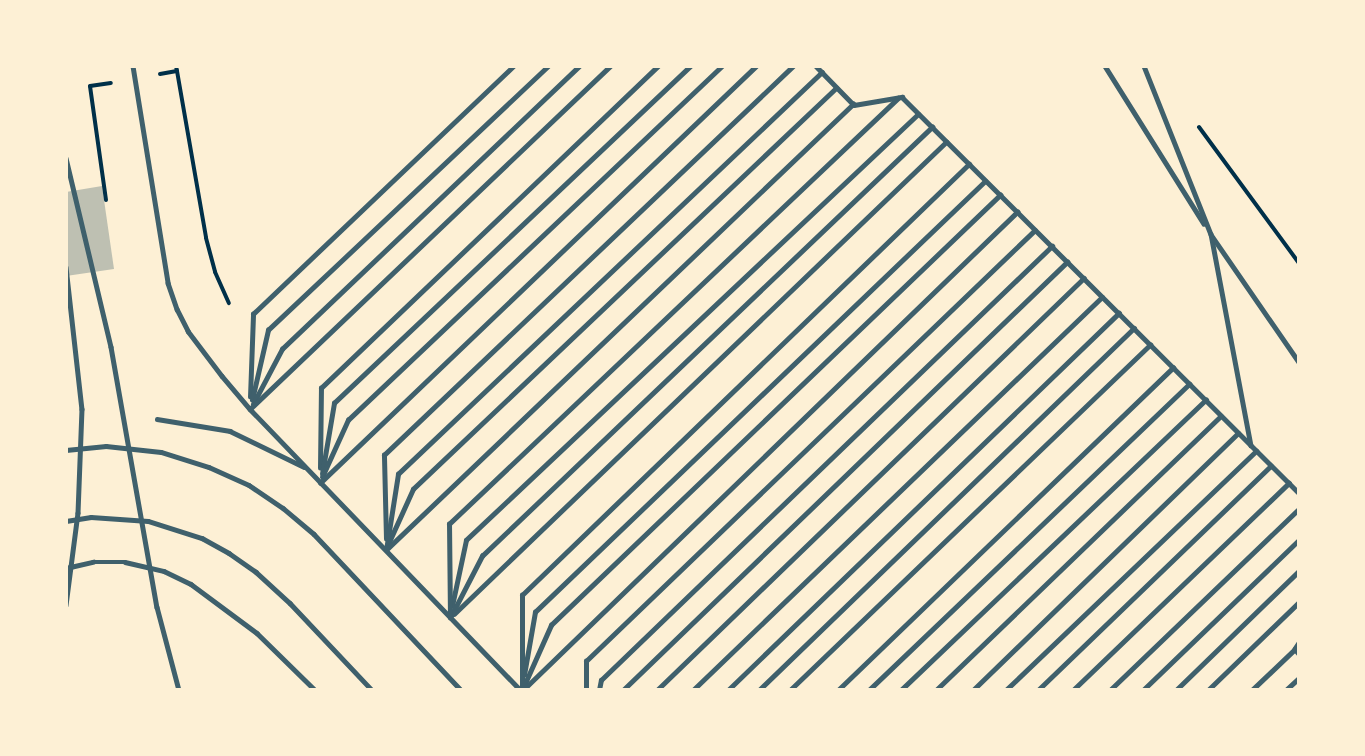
<!DOCTYPE html>
<style>
body{margin:0}
#map{position:relative;width:1365px;height:756px;overflow:hidden;background:#fdf0d5;font-family:Merriweather,serif}
div>[style]{position:absolute}
.building>*{inset:0;background:#bec0b2}
.path>*{height:4px;margin:-2px;padding:0 2px;transform-origin:2px;border-radius:2px;background:#003049}
.service>*{height:4.5px;margin:-2.25px;padding:0 2.25px;transform-origin:2.25px;border-radius:2.25px;background:#3f606c}
span{translate:-50% -50%;white-space:nowrap;text-align:center;line-height:1.15;-webkit-text-stroke:6px #fdf0d5;paint-order:stroke}
.frame{position:absolute;inset:0;border:68px solid #fdf0d5;pointer-events:none}
</style>
<div id="map">
<div class="building">
<i style="clip-path:polygon(102px 186px,114px 269px,66px 276px,66px 192px)"></i>
</div>
<div class="path">
<i style="left:177px;top:71px;width:169px;rotate:80.1deg"></i>
<i style="left:206px;top:238px;width:35px;rotate:75deg"></i>
<i style="left:215px;top:272px;width:34px;rotate:66deg"></i>
<i style="left:160px;top:74px;width:17px;rotate:-10deg"></i>
<i style="left:177px;top:71px;width:5px;rotate:-101deg"></i>
<i style="left:1199px;top:127px;width:169px;rotate:53.7deg"></i>
<i style="left:106px;top:200px;width:115px;rotate:-98deg"></i>
<i style="left:90px;top:86px;width:21px;rotate:-8deg"></i>
</div>
<div class="service">
<i style="left:133px;top:66px;width:220px;rotate:80.8deg"></i>
<i style="left:168px;top:283px;width:28px;rotate:71deg"></i>
<i style="left:177px;top:309px;width:25px;rotate:63deg"></i>
<i style="left:188px;top:331px;width:56px;rotate:52.9deg"></i>
<i style="left:222px;top:376px;width:43px;rotate:49.7deg"></i>
<i style="left:250px;top:409px;width:390px;rotate:46.1deg"></i>
<i style="left:816px;top:66px;width:54px;rotate:45.7deg"></i>
<i style="left:854px;top:105px;width:49px;rotate:-9.5deg"></i>
<i style="left:902px;top:97px;width:561px;rotate:44.93deg"></i>
<i style="left:1105px;top:66px;width:186px;rotate:57.9deg"></i>
<i style="left:1144px;top:66px;width:181px;rotate:68.3deg"></i>
<i style="left:1211px;top:234px;width:215px;rotate:79.3deg"></i>
<i style="left:66px;top:158px;width:194px;rotate:76.6deg"></i>
<i style="left:111px;top:347px;width:264px;rotate:80deg"></i>
<i style="left:157px;top:607px;width:86px;rotate:75.2deg"></i>
<i style="left:1212px;top:236px;width:153px;rotate:55.4deg"></i>
<i style="left:66px;top:267px;width:143px;rotate:83.6deg"></i>
<i style="left:82px;top:409px;width:104px;rotate:92.2deg"></i>
<i style="left:78px;top:513px;width:93px;rotate:97.4deg"></i>
<i style="left:250px;top:397px;width:83px;rotate:-87.9deg"></i>
<i style="left:253px;top:314px;width:359px;rotate:-43.6deg"></i>
<i style="left:252px;top:400px;width:72px;rotate:-77.1deg"></i>
<i style="left:268px;top:330px;width:385px;rotate:-43.3deg"></i>
<i style="left:253px;top:404px;width:62px;rotate:-62.2deg"></i>
<i style="left:282px;top:349px;width:410px;rotate:-43.6deg"></i>
<i style="left:250px;top:409px;width:497px;rotate:-43.6deg"></i>
<i style="left:157px;top:419px;width:74px;rotate:9.3deg"></i>
<i style="left:230px;top:431px;width:82px;rotate:25.9deg"></i>
<i style="left:66px;top:450px;width:40px;rotate:-5.7deg"></i>
<i style="left:106px;top:446px;width:55px;rotate:6.2deg"></i>
<i style="left:161px;top:452px;width:50px;rotate:17.4deg"></i>
<i style="left:209px;top:467px;width:44px;rotate:24.2deg"></i>
<i style="left:249px;top:485px;width:41px;rotate:34.1deg"></i>
<i style="left:283px;top:508px;width:40px;rotate:40deg"></i>
<i style="left:314px;top:534px;width:214px;rotate:46.7deg"></i>
<i style="left:320px;top:468px;width:80px;rotate:-89.3deg"></i>
<i style="left:321px;top:388px;width:466px;rotate:-43.7deg"></i>
<i style="left:322px;top:474px;width:72px;rotate:-80.4deg"></i>
<i style="left:334px;top:403px;width:490px;rotate:-43.4deg"></i>
<i style="left:322px;top:477px;width:63px;rotate:-65.5deg"></i>
<i style="left:348px;top:420px;width:515px;rotate:-43.43deg"></i>
<i style="left:320px;top:483px;width:603px;rotate:-43.72deg"></i>
<i style="left:66px;top:521px;width:25px;rotate:-9deg"></i>
<i style="left:91px;top:517px;width:57px;rotate:4deg"></i>
<i style="left:148px;top:521px;width:57px;rotate:17.5deg"></i>
<i style="left:202px;top:538px;width:31px;rotate:29deg"></i>
<i style="left:229px;top:553px;width:33px;rotate:35deg"></i>
<i style="left:256px;top:572px;width:46px;rotate:42.4deg"></i>
<i style="left:290px;top:603px;width:120px;rotate:46.7deg"></i>
<i style="left:386px;top:539px;width:84px;rotate:-91.4deg"></i>
<i style="left:384px;top:455px;width:564px;rotate:-43.56deg"></i>
<i style="left:389px;top:542px;width:58px;rotate:-65.6deg"></i>
<i style="left:413px;top:489px;width:583px;rotate:-43.47deg"></i>
<i style="left:386px;top:550px;width:77px;rotate:-81deg"></i>
<i style="left:398px;top:474px;width:584px;rotate:-43.47deg"></i>
<i style="left:386px;top:550px;width:646px;rotate:-43.68deg"></i>
<i style="left:66px;top:568px;width:28px;rotate:-13deg"></i>
<i style="left:93px;top:562px;width:32px"></i>
<i style="left:125px;top:562px;width:40px;rotate:13deg"></i>
<i style="left:164px;top:571px;width:30px;rotate:26deg"></i>
<i style="left:191px;top:584px;width:82px;rotate:36.6deg"></i>
<i style="left:257px;top:633px;width:81px;rotate:44.5deg"></i>
<i style="left:452px;top:606px;width:67px;rotate:-78deg"></i>
<i style="left:466px;top:540px;width:621px;rotate:-43.3deg"></i>
<i style="left:454px;top:614px;width:682px;rotate:-43.81deg"></i>
<i style="left:451px;top:616px;width:68px;rotate:-62.7deg"></i>
<i style="left:482px;top:556px;width:622px;rotate:-43.63deg"></i>
<i style="left:450px;top:618px;width:94px;rotate:-90.6deg"></i>
<i style="left:449px;top:524px;width:619px;rotate:-43.49deg"></i>
<i style="left:1299px;top:643px;width:7px;rotate:124deg"></i>
<i style="left:1295px;top:649px;width:6px;rotate:51deg"></i>
<i style="left:524px;top:675px;width:64px;rotate:-80.1deg"></i>
<i style="left:535px;top:612px;width:623px;rotate:-43.76deg"></i>
<i style="left:523px;top:688px;width:69px;rotate:-66deg"></i>
<i style="left:551px;top:625px;width:622px;rotate:-43.76deg"></i>
<i style="left:525px;top:688px;width:685px;rotate:-44.05deg"></i>
<i style="left:522px;top:690px;width:95px;rotate:-90deg"></i>
<i style="left:522px;top:595px;width:621px;rotate:-43.96deg"></i>
<i style="left:586px;top:690px;width:29px;rotate:-90deg"></i>
<i style="left:586px;top:661px;width:622px;rotate:-43.83deg"></i>
<i style="left:599px;top:690px;width:10px;rotate:-79deg"></i>
<i style="left:601px;top:680px;width:626px;rotate:-43.9deg"></i>
<i style="left:623px;top:690px;width:617px;rotate:-43.95deg"></i>
<i style="left:657px;top:690px;width:593px;rotate:-43.98deg"></i>
<i style="left:693px;top:690px;width:567px;rotate:-43.86deg"></i>
<i style="left:728px;top:690px;width:543px;rotate:-43.96deg"></i>
<i style="left:759px;top:690px;width:521px;rotate:-43.99deg"></i>
<i style="left:790px;top:690px;width:499px;rotate:-43.8deg"></i>
<i style="left:838px;top:690px;width:465px;rotate:-43.9deg"></i>
<i style="left:869px;top:690px;width:443px;rotate:-43.7deg"></i>
<i style="left:901px;top:690px;width:421px;rotate:-43.6deg"></i>
<i style="left:936px;top:690px;width:395px;rotate:-43.9deg"></i>
<i style="left:973px;top:690px;width:369px;rotate:-44.1deg"></i>
<i style="left:1006px;top:690px;width:346px;rotate:-43.7deg"></i>
<i style="left:1038px;top:690px;width:323px;rotate:-43.9deg"></i>
<i style="left:1073px;top:690px;width:299px;rotate:-43.8deg"></i>
<i style="left:1110px;top:690px;width:262px;rotate:-43.8deg"></i>
<i style="left:1143px;top:690px;width:216px;rotate:-43.9deg"></i>
<i style="left:1176px;top:690px;width:171px;rotate:-44.1deg"></i>
<i style="left:1208px;top:690px;width:127px;rotate:-44deg"></i>
<i style="left:1252px;top:690px;width:59px;rotate:-43.6deg"></i>
<i style="left:1286px;top:690px;width:18px;rotate:-43deg"></i>
</div>
<div class="frame"></div>
</div>
